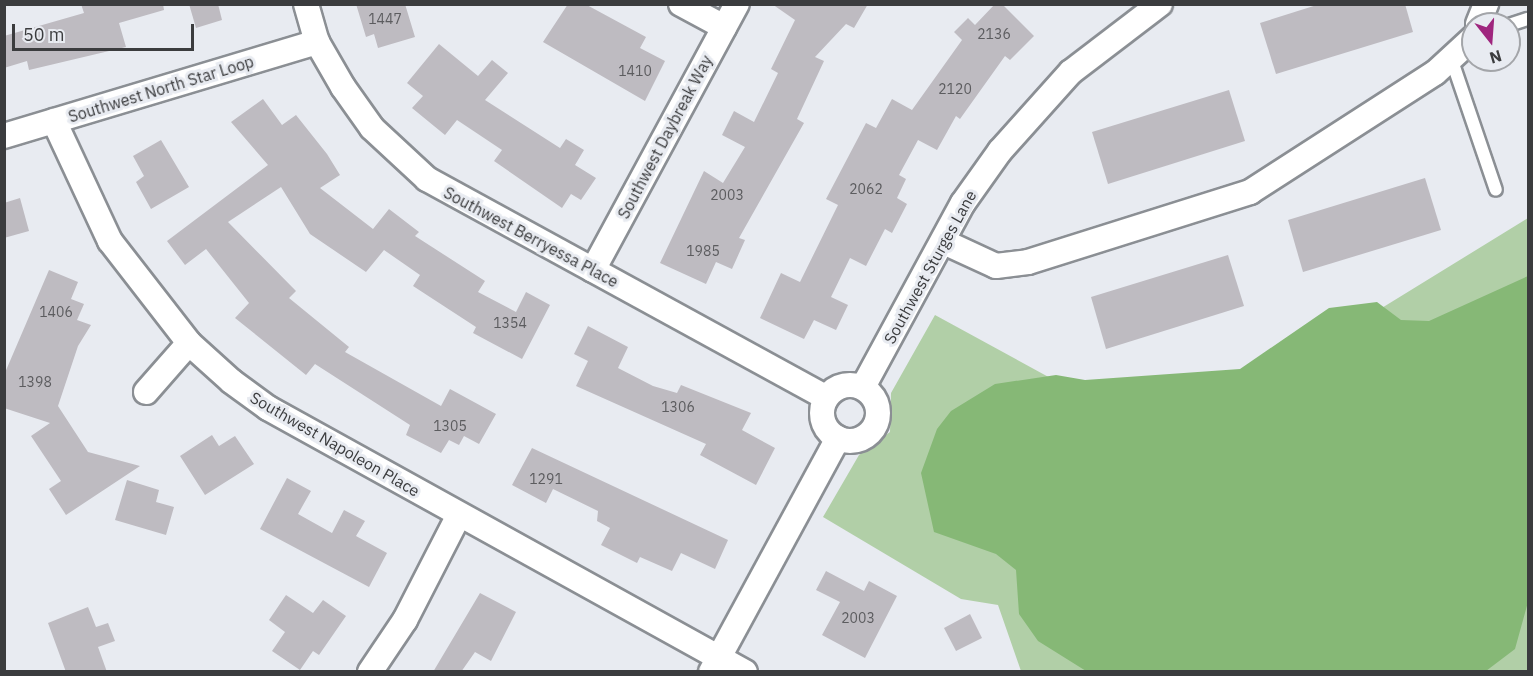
<!DOCTYPE html>
<style>
body{margin:0}
#map{position:relative;width:1533px;height:676px;overflow:hidden;background:#e8ebf1;font-family:"IBM Plex Sans",sans-serif}
div>[style]{position:absolute}
.green>*{inset:0;background:#b1cfa7}
.forest>*{inset:0;background:#86b876}
.building>*{inset:0;background:#bebbc1}
.roads{filter:drop-shadow(2px 0 #8b8f94) drop-shadow(-2px 0 #8b8f94) drop-shadow(0 2px #8b8f94) drop-shadow(0 -2px #8b8f94)}
.lane>*{height:12px;margin:-6px;padding:0 6px;transform-origin:6px;border-radius:6px;background:#fff}
.street>*{height:24px;margin:-12px;padding:0 12px;transform-origin:12px;border-radius:12px;background:#fff}
.street>.ring{margin:-12px;padding:0;box-sizing:content-box;background:none;border:24px solid #fff;border-radius:50%}
span{translate:-50% -50%;white-space:nowrap;text-align:center;line-height:1.15;-webkit-text-stroke:6px #e8ebf1;paint-order:stroke}
.number-label{font-size:14px;color:#5c5c5f}
.number-label span{-webkit-text-stroke-width:0}
.street-label{font-size:16px;color:#3b3c3e}
.frame{position:absolute;inset:0;border:6px solid #3b3c3e;pointer-events:none}
.north{position:absolute;left:1461px;top:12px;width:60px;height:60px;box-sizing:border-box;background:#e8ebf1;border:2px solid #a3a5a9;border-radius:50%;rotate:163deg;font-size:16px;font-weight:700;line-height:24px;text-align:center;color:#3b3c3e}
.north::after{content:'';display:block;margin:auto;width:21px;height:27px;background:#9f267e;clip-path:polygon(50% 0,100% 100%,50% 72%,0 100%)}
.scale{position:absolute;left:12px;top:24px;width:182px;height:27px;box-sizing:border-box;border:3px solid #3b3c3e;border-top:0;padding-left:8px;font-size:18px;line-height:21px;white-space:nowrap;color:#3b3c3e;-webkit-text-stroke:4px #e8ebf1;paint-order:stroke}
</style>
<div id="map">
<div class="green">
<i style="clip-path:polygon(1528px 218px,1528px 671px,1021px 671px,998px 605px,961px 599px,823px 517px,859px 455px,890px 432px,891px 393px,935px 315px,1217px 469px,1260px 383px)"></i>
</div>
<div class="forest">
<i style="clip-path:polygon(1528px 276px,1528px 602px,1515px 649px,1486px 671px,1086px 671px,1038px 641px,1019px 614px,1016px 570px,996px 554px,934px 532px,921px 473px,937px 429px,951px 411px,995px 384px,1056px 375px,1085px 380px,1240px 369px,1329px 308px,1377px 302px,1401px 320px,1429px 321px)"></i>
</div>
<div class="building">
<i style="clip-path:polygon(81px 4px,163px 4px,164px 10px,119px 23px,126px 47px,29px 70px,27px 61px,4px 68px,4px 36px,84px 13px)"></i>
<i style="clip-path:polygon(189px 4px,218px 4px,222px 20px,196px 28px)"></i>
<i style="clip-path:polygon(356px 4px,405px 4px,415px 37px,378px 48px,374px 34px,366px 37px)"></i>
<i style="clip-path:polygon(568px 4px,585px 4px,646px 37px,640px 48px,665px 61px,645px 101px,543px 42px)"></i>
<i style="clip-path:polygon(772px 4px,868px 4px,854px 28px,846px 24px,815px 57px,824px 61px,797px 119px,804px 123px,739px 238px,745px 240px,732px 269px,716px 262px,706px 284px,660px 263px,704px 171px,723px 183px,745px 147px,722px 135px,734px 111px,754px 122px,778px 73px,771px 69px,795px 20px)"></i>
<i style="clip-path:polygon(995px 4px,1002px 4px,1034px 36px,1010px 60px,1005px 56px,960px 119px,956px 116px,937px 150px,918px 140px,899px 175px,906px 179px,897px 198px,907px 204px,892px 233px,885px 229px,866px 266px,850px 258px,831px 297px,848px 305px,836px 330px,814px 320px,804px 339px,760px 318px,781px 273px,800px 282px,838px 205px,826px 199px,866px 123px,876px 128px,892px 99px,912px 110px,962px 40px,954px 32px,968px 18px,975px 25px)"></i>
<i style="clip-path:polygon(1320px 4px,1405px 4px,1413px 32px,1276px 74px,1260px 23px)"></i>
<i style="clip-path:polygon(439px 44px,478px 76px,492px 60px,508px 73px,485px 100px,560px 148px,566px 139px,584px 150px,575px 165px,596px 178px,581px 200px,571px 194px,562px 208px,494px 161px,502px 150px,457px 120px,445px 135px,412px 108px,423px 96px,407px 83px)"></i>
<i style="clip-path:polygon(1229px 90px,1245px 141px,1108px 184px,1092px 132px)"></i>
<i style="clip-path:polygon(263px 99px,282px 125px,296px 115px,327px 154px,340px 175px,320px 188px,373px 229px,389px 209px,419px 232px,415px 236px,485px 281px,478px 292px,516px 312px,526px 292px,550px 305px,522px 359px,473px 333px,476px 327px,413px 286px,420px 275px,384px 250px,366px 272px,310px 234px,281px 187px,228px 222px,296px 291px,289px 298px,349px 347px,345px 352px,441px 406px,450px 389px,496px 414px,479px 444px,464px 436px,459px 445px,449px 440px,441px 453px,406px 435px,410px 425px,315px 364px,306px 375px,235px 318px,249px 303px,206px 249px,185px 265px,167px 241px,268px 165px,231px 122px)"></i>
<i style="clip-path:polygon(161px 140px,189px 187px,151px 209px,136px 182px,144px 176px,133px 156px)"></i>
<i style="clip-path:polygon(1425px 178px,1441px 230px,1303px 272px,1288px 220px)"></i>
<i style="clip-path:polygon(20px 198px,29px 231px,4px 238px,4px 203px)"></i>
<i style="clip-path:polygon(1228px 255px,1244px 306px,1106px 349px,1091px 297px)"></i>
<i style="clip-path:polygon(49px 270px,78px 282px,71px 299px,84px 304px,77px 320px,91px 325px,78px 346px,58px 406px,88px 452px,140px 466px,66px 515px,49px 489px,61px 481px,31px 436px,50px 423px,4px 408px,4px 375px)"></i>
<i style="clip-path:polygon(588px 326px,628px 347px,618px 368px,653px 386px,677px 393px,681px 385px,751px 413px,742px 430px,775px 448px,756px 485px,700px 455px,706px 444px,576px 386px,588px 361px,574px 354px)"></i>
<i style="clip-path:polygon(212px 435px,219px 446px,235px 436px,254px 464px,205px 495px,180px 456px)"></i>
<i style="clip-path:polygon(532px 448px,728px 540px,715px 569px,681px 553px,672px 571px,640px 557px,637px 563px,601px 545px,610px 528px,597px 521px,598px 511px,553px 489px,546px 503px,512px 485px)"></i>
<i style="clip-path:polygon(287px 478px,311px 491px,298px 514px,332px 533px,344px 510px,365px 521px,356px 536px,387px 553px,369px 587px,260px 529px)"></i>
<i style="clip-path:polygon(127px 480px,159px 490px,156px 502px,174px 507px,166px 535px,115px 520px)"></i>
<i style="clip-path:polygon(826px 571px,864px 591px,869px 581px,897px 596px,865px 658px,822px 635px,840px 602px,816px 590px)"></i>
<i style="clip-path:polygon(480px 593px,516px 612px,491px 661px,475px 652px,461px 672px,433px 672px)"></i>
<i style="clip-path:polygon(286px 595px,313px 613px,323px 600px,346px 616px,319px 655px,313px 651px,300px 670px,272px 651px,285px 632px,269px 620px)"></i>
<i style="clip-path:polygon(88px 607px,96px 627px,108px 623px,115px 641px,98px 647px,107px 672px,66px 672px,48px 623px)"></i>
<i style="clip-path:polygon(970px 614px,982px 638px,956px 651px,944px 628px)"></i>
</div>
<div class="roads">
<div class="lane">
<i style="left:1509px;top:25px;width:20px;rotate:-18deg"></i>
<i style="left:1451px;top:58px;width:139px;rotate:71.2deg"></i>
</div>
<div class="street">
<i style="left:306px;top:4px;width:40px;rotate:74deg"></i>
<i style="left:317px;top:42px;width:52px;rotate:60deg"></i>
<i style="left:343px;top:87px;width:50px;rotate:54.7deg"></i>
<i style="left:372px;top:128px;width:75px;rotate:42.8deg"></i>
<i style="left:427px;top:179px;width:455px;rotate:28.7deg"></i>
<i style="left:681px;top:4px;width:49px;rotate:28.1deg"></i>
<i style="left:1478px;top:24px;width:22px;rotate:-68deg"></i>
<i style="left:54px;top:121px;width:132px;rotate:65deg"></i>
<i style="left:110px;top:241px;width:129px;rotate:52.2deg"></i>
<i style="left:189px;top:343px;width:57px;rotate:42.1deg"></i>
<i style="left:231px;top:381px;width:46px;rotate:36.1deg"></i>
<i style="left:268px;top:408px;width:545px;rotate:28.96deg"></i>
<i style="left:4px;top:136px;width:327px;rotate:-16.7deg"></i>
<i style="left:944px;top:242px;width:57px;rotate:24.8deg"></i>
<i style="left:996px;top:266px;width:32px;rotate:-7deg"></i>
<i style="left:1028px;top:262px;width:233px;rotate:-17.5deg"></i>
<i style="left:1250px;top:192px;width:220px;rotate:-32.8deg"></i>
<i style="left:1435px;top:73px;width:52px;rotate:-42.6deg"></i>
<i style="left:593px;top:270px;width:302px;rotate:-61.6deg"></i>
<i class="ring" style="left:822px;top:385px;width:32px;height:32px"></i>
<i style="left:863px;top:387px;width:209px;rotate:-61.5deg"></i>
<i style="left:963px;top:203px;width:64px;rotate:-54.6deg"></i>
<i style="left:1000px;top:151px;width:106px;rotate:-48.1deg"></i>
<i style="left:1071px;top:72px;width:112px;rotate:-37.4deg"></i>
<i style="left:146px;top:392px;width:65px;rotate:-48.7deg"></i>
<i style="left:370px;top:672px;width:63px;rotate:-56.1deg"></i>
<i style="left:405px;top:620px;width:118px;rotate:-62.8deg"></i>
<i style="left:711px;top:672px;width:266px;rotate:-61.5deg"></i>
</div>
</div>
<div class="number-label">
<span style="left:385px;top:19px">1447</span>
<span style="left:994px;top:34px">2136</span>
<span style="left:635px;top:71px">1410</span>
<span style="left:955px;top:89px">2120</span>
<span style="left:866px;top:189px">2062</span>
<span style="left:727px;top:195px">2003</span>
<span style="left:703px;top:251px">1985</span>
<span style="left:56px;top:312px">1406</span>
<span style="left:510px;top:323px">1354</span>
<span style="left:35px;top:382px">1398</span>
<span style="left:678px;top:407px">1306</span>
<span style="left:450px;top:426px">1305</span>
<span style="left:546px;top:479px">1291</span>
<span style="left:858px;top:618px">2003</span>
</div>
<div class="street-label">
<span style="left:161px;top:89px;rotate:-17deg">Southwest North Star Loop</span>
<span style="left:665px;top:137px;rotate:-62deg">Southwest Daybreak Way</span>
<span style="left:531px;top:237px;rotate:28deg">Southwest Berryessa Place</span>
<span style="left:930px;top:267px;rotate:-61deg">Southwest Sturges Lane</span>
<span style="left:335px;top:444px;rotate:30deg">Southwest Napoleon Place</span>
</div>
<div class="frame"></div>
<div class="north">N</div>
<div class="scale">50 m</div>
</div>
